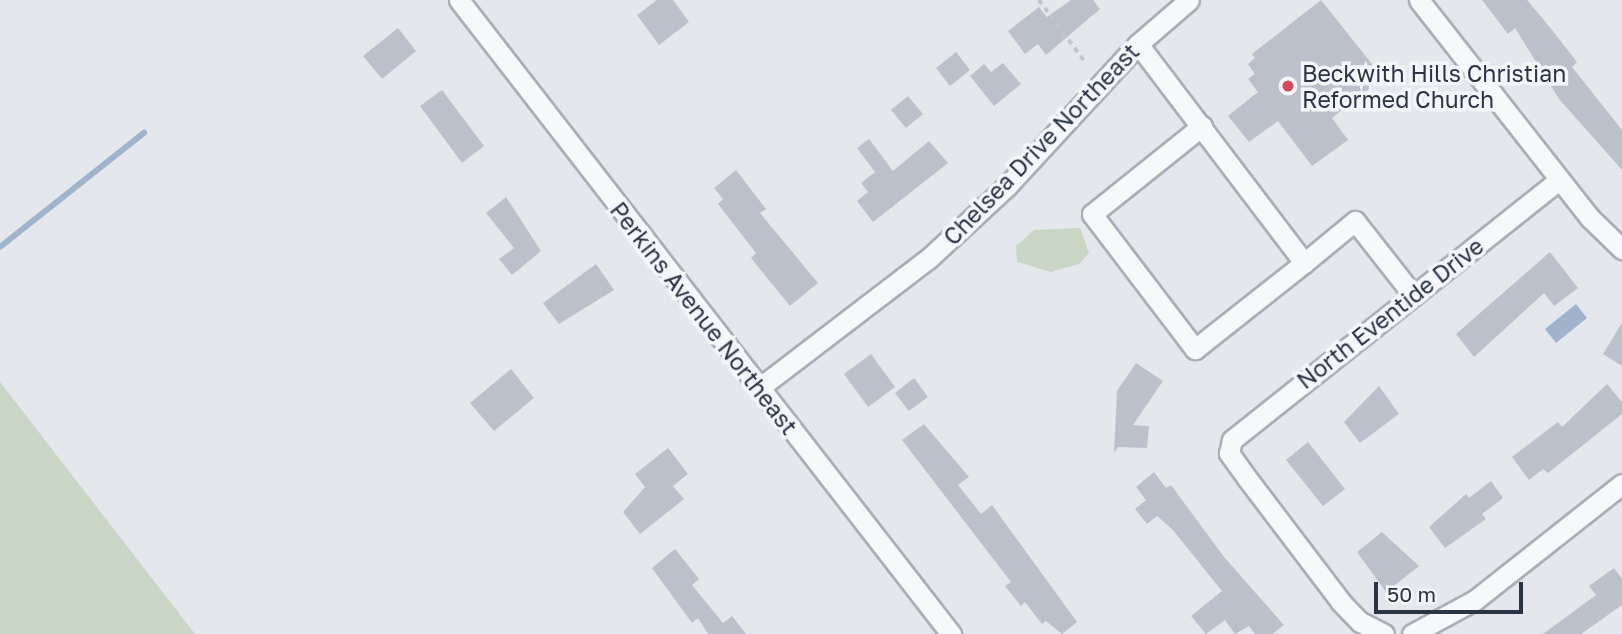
<!DOCTYPE html>
<style>
body{margin:0}
#map{position:relative;width:1622px;height:634px;overflow:hidden;background:#e4e7ec;font-family:"Golos Text",sans-serif}
div>[style]{position:absolute}
.green>*{inset:0;background:#c9d6c5}
.water>*{inset:0;background:#9fb4cc}
.stream>*{height:6px;margin:-3px;padding:0 3px;transform-origin:3px;border-radius:3px;background:#9fb4cc}
.building>*{inset:0;background:#bbc0ca}
.path>*{height:3.5px;margin-top:-1.75px;transform-origin:0;background:repeating-linear-gradient(90deg,#c2c5cb 0 5px,transparent 0 10px)}
.roads{filter:drop-shadow(2px 0 #a9aeb7) drop-shadow(-2px 0 #a9aeb7) drop-shadow(0 2px #a9aeb7) drop-shadow(0 -2px #a9aeb7)}
.minor>*{height:19px;margin:-9.5px;padding:0 9.5px;transform-origin:9.5px;border-radius:9.5px;background:#f7f8fa}
.dots>*{width:19px;height:19px;translate:-50% -50%;box-sizing:border-box;border:4px solid #f4f6f9;border-radius:50%}
span{translate:-50% -50%;white-space:nowrap;text-align:center;line-height:1.15;-webkit-text-stroke:7px #f4f6f9;paint-order:stroke}
.poi-label{font-size:23px;color:#2b3445}
.left{translate:0 -50%;text-align:left}
.street-label{font-size:23px;color:#2b3445}
.scale{position:absolute;left:1374px;top:582px;width:149px;height:32px;box-sizing:border-box;border:4px solid #2b3445;border-top:0;padding-left:9px;font-size:21px;line-height:24px;white-space:nowrap;color:#2b3445;-webkit-text-stroke:5px #f4f6f9;paint-order:stroke}
</style>
<div id="map">
<div class="green">
<i style="clip-path:polygon(1080px 228px,1089px 253px,1079px 264px,1051px 272px,1017px 262px,1016px 246px,1034px 230px)"></i>
<i style="clip-path:polygon(0 382px,195px 634px,0 634px)"></i>
</div>
<div class="water">
<i style="clip-path:polygon(1576px 304px,1587px 318px,1556px 343px,1545px 329px)"></i>
</div>
<div class="stream">
<i style="left:0;top:247px;width:184px;rotate:-38.4deg"></i>
</div>
<div class="building">
<i style="clip-path:polygon(657px 0,673px 0,689px 22px,659px 45px,637px 15px)"></i>
<i style="clip-path:polygon(1071px 0,1093px 0,1100px 9px,1046px 55px,1038px 44px,1025px 54px,1008px 31px,1039px 7px,1047px 17px)"></i>
<i style="clip-path:polygon(1321px 0,1383px 78px,1332px 118px,1348px 140px,1312px 166px,1278px 121px,1249px 142px,1228px 116px,1258px 92px,1248px 79px,1255px 74px,1248px 64px,1255px 58px,1252px 54px)"></i>
<i style="clip-path:polygon(1482px 0,1527px 0,1548px 25px,1577px 62px,1572px 67px,1622px 130px,1622px 170px,1559px 99px,1515px 28px,1508px 34px)"></i>
<i style="clip-path:polygon(398px 28px,416px 51px,382px 79px,363px 56px)"></i>
<i style="clip-path:polygon(956px 52px,970px 70px,950px 86px,936px 68px)"></i>
<i style="clip-path:polygon(1003px 63px,1021px 84px,994px 106px,970px 76px,984px 64px,991px 72px)"></i>
<i style="clip-path:polygon(442px 90px,484px 146px,462px 163px,420px 106px)"></i>
<i style="clip-path:polygon(908px 96px,923px 114px,906px 128px,891px 110px)"></i>
<i style="clip-path:polygon(869px 139px,893px 171px,929px 141px,948px 163px,873px 222px,857px 201px,868px 192px,861px 183px,875px 172px,857px 148px)"></i>
<i style="clip-path:polygon(736px 170px,766px 209px,760px 213px,818px 283px,790px 306px,751px 258px,756px 253px,718px 204px,723px 199px,714px 188px)"></i>
<i style="clip-path:polygon(506px 197px,541px 251px,512px 275px,499px 259px,514px 248px,486px 213px)"></i>
<i style="clip-path:polygon(1550px 252px,1578px 288px,1554px 306px,1544px 293px,1474px 357px,1456px 334px)"></i>
<i style="clip-path:polygon(596px 264px,614px 290px,559px 324px,543px 303px)"></i>
<i style="clip-path:polygon(1622px 323px,1622px 366px,1603px 354px)"></i>
<i style="clip-path:polygon(871px 354px,895px 387px,868px 407px,844px 374px)"></i>
<i style="clip-path:polygon(1136px 363px,1163px 381px,1133px 425px,1149px 426px,1147px 448px,1118px 447px,1114px 453px,1117px 391px)"></i>
<i style="clip-path:polygon(511px 369px,534px 398px,494px 431px,470px 403px)"></i>
<i style="clip-path:polygon(914px 378px,928px 397px,909px 411px,895px 393px)"></i>
<i style="clip-path:polygon(1607px 384px,1622px 402px,1622px 414px,1548px 473px,1543px 469px,1529px 480px,1512px 457px,1558px 422px,1562px 427px)"></i>
<i style="clip-path:polygon(1379px 386px,1399px 414px,1360px 443px,1344px 422px)"></i>
<i style="clip-path:polygon(924px 424px,969px 477px,958px 485px,981px 514px,992px 505px,1077px 622px,1062px 634px,1046px 621px,1042px 624px,1025px 602px,1021px 606px,1005px 586px,1011px 582px,902px 440px)"></i>
<i style="clip-path:polygon(1308px 442px,1345px 489px,1323px 506px,1286px 460px)"></i>
<i style="clip-path:polygon(668px 448px,688px 474px,673px 486px,684px 499px,640px 534px,623px 512px,645px 487px,635px 474px)"></i>
<i style="clip-path:polygon(1154px 472px,1166px 488px,1171px 485px,1224px 557px,1284px 625px,1272px 634px,1255px 634px,1249px 626px,1235px 634px,1225px 620px,1206px 634px,1191px 616px,1222px 591px,1172px 529px,1157px 516px,1147px 524px,1135px 509px,1146px 500px,1136px 487px)"></i>
<i style="clip-path:polygon(1491px 481px,1503px 498px,1482px 514px,1486px 519px,1445px 548px,1429px 527px,1466px 494px,1469px 498px)"></i>
<i style="clip-path:polygon(1382px 532px,1419px 566px,1386px 592px,1357px 552px)"></i>
<i style="clip-path:polygon(675px 549px,699px 579px,692px 585px,723px 623px,732px 616px,746px 634px,708px 634px,698px 618px,692px 623px,652px 568px)"></i>
<i style="clip-path:polygon(1614px 568px,1622px 579px,1622px 605px,1581px 634px,1543px 634px,1596px 595px,1589px 586px)"></i>
</div>
<div class="path">
<i style="left:1039px;top:0;width:79px;rotate:53.3deg"></i>
</div>
<div class="roads">
<div class="minor">
<i style="left:459px;top:0;width:803px;rotate:52.19deg"></i>
<i style="left:1419px;top:0;width:277px;rotate:51.9deg"></i>
<i style="left:1590px;top:218px;width:45px;rotate:44.1deg"></i>
<i style="left:1138px;top:44px;width:275px;rotate:52.8deg"></i>
<i style="left:1304px;top:263px;width:66px;rotate:-39.5deg"></i>
<i style="left:1355px;top:221px;width:94px;rotate:51.9deg"></i>
<i style="left:1202px;top:126px;width:141px;rotate:141.3deg"></i>
<i style="left:1092px;top:214px;width:170px;rotate:52.7deg"></i>
<i style="left:1195px;top:349px;width:139px;rotate:-38.3deg"></i>
<i style="left:759px;top:388px;width:213px;rotate:-37.4deg"></i>
<i style="left:928px;top:259px;width:108px;rotate:-42.7deg"></i>
<i style="left:1007px;top:186px;width:193px;rotate:-47.3deg"></i>
<i style="left:1138px;top:44px;width:67px;rotate:-40.8deg"></i>
<i style="left:1384px;top:634px;width:27px;rotate:-153deg"></i>
<i style="left:1360px;top:622px;width:28px;rotate:-134deg"></i>
<i style="left:1341px;top:602px;width:156px;rotate:-127.2deg"></i>
<i style="left:1247px;top:478px;width:31px;rotate:-126deg"></i>
<i style="left:1229px;top:453px;width:13px;rotate:-77deg"></i>
<i style="left:1232px;top:440px;width:418px;rotate:-38.5deg"></i>
<i style="left:1412px;top:634px;width:72px;rotate:-28.4deg"></i>
<i style="left:1475px;top:600px;width:187px;rotate:-38.3deg"></i>
</div>
</div>
<div class="dots">
<i style="left:1288px;top:86px;background:#d1495b"></i>
</div>
<div class="poi-label">
<span class="left" style="left:1302px;top:86px">Beckwith Hills Christian<br>Reformed Church</span>
</div>
<div class="street-label">
<span style="left:1041px;top:144px;rotate:-46deg">Chelsea Drive Northeast</span>
<span style="left:1390px;top:313px;rotate:-38deg">North Eventide Drive</span>
<span style="left:704px;top:318px;rotate:52deg">Perkins Avenue Northeast</span>
</div>
<div class="scale">50 m</div>
</div>
